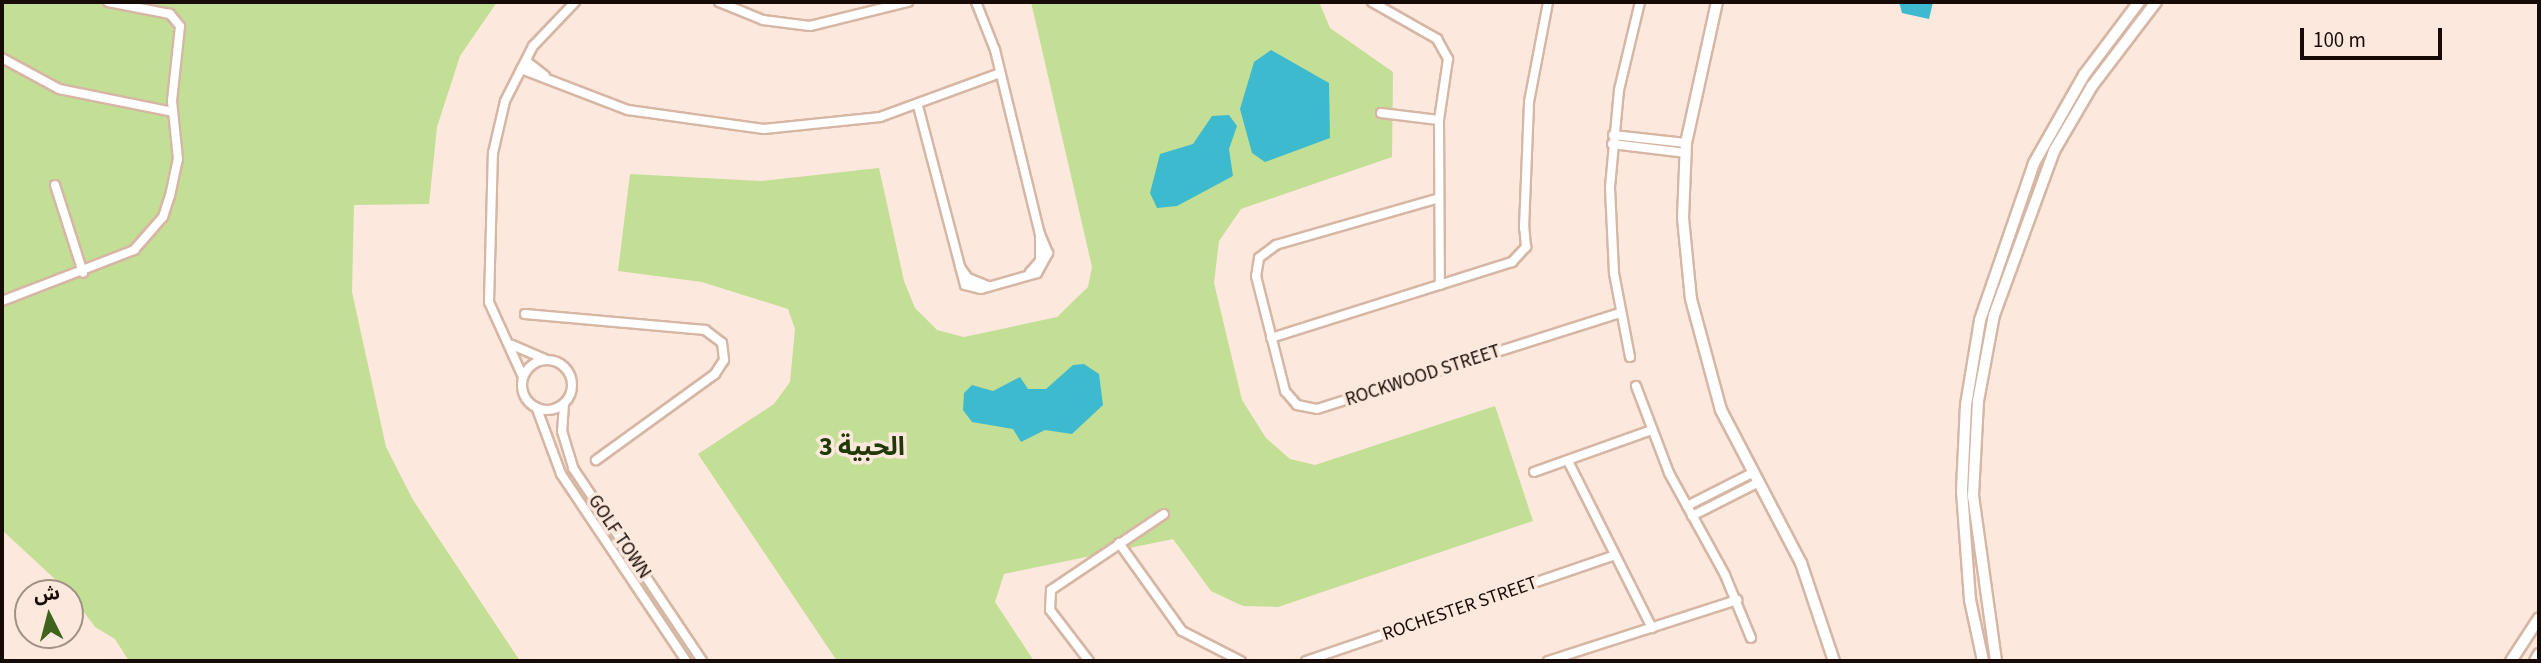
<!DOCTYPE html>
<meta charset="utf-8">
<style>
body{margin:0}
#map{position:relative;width:2541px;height:663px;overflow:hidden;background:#fce8dc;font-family:"Source Sans 3","Noto Sans Arabic",sans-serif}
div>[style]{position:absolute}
.green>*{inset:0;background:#c3de95}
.water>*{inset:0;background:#3ebacf}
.roads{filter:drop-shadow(2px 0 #d6b6a4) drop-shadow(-2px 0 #d6b6a4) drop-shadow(0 2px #d6b6a4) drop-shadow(0 -2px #d6b6a4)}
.minor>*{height:8px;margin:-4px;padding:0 4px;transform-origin:4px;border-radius:4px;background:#fff}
.minor>.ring{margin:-4px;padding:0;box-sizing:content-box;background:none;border:8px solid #fff;border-radius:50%}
.tertiary>*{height:10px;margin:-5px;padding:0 5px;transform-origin:5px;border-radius:5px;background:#fff}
span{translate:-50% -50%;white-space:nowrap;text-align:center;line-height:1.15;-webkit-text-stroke:7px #fce8dc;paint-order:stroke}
.street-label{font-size:19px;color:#160b06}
.district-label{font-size:26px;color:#203907;font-weight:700}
.frame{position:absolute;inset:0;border:4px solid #160b06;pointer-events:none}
.north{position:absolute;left:14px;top:579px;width:70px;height:70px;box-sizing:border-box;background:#fce8dc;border:2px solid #a09086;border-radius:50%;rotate:354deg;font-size:19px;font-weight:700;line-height:28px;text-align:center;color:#160b06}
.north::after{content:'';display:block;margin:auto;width:24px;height:32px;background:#3e631c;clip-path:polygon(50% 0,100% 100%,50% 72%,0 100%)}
.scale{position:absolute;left:2300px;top:28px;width:142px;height:32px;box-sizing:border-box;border:4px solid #160b06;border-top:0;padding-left:9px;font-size:21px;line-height:24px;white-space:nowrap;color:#160b06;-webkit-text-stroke:5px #fce8dc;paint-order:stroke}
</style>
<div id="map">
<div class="green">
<i style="clip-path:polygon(2px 2px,497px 2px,460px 56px,437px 127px,429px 204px,354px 205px,352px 292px,386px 447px,413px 500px,520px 661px,129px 661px,115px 639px,95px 627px,70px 593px,2px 530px)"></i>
<i style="clip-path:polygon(1031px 2px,1319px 2px,1330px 28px,1393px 72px,1392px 157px,1241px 209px,1219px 241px,1214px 283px,1242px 400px,1266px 438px,1290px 459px,1315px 465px,1495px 406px,1533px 521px,1278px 607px,1243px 606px,1211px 591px,1173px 539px,1004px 574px,995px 602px,1034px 661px,837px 661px,698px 454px,774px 404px,790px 382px,795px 329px,788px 309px,702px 282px,618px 271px,630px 174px,761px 181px,879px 168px,904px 281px,915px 308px,937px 330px,964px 337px,1057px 317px,1088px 287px,1092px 267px)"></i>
</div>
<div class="water">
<i style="clip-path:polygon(1899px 2px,1933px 2px,1929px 19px,1902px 13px)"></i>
<i style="clip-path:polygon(1271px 50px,1329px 83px,1330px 138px,1265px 162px,1252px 153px,1240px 109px,1254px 62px)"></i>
<i style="clip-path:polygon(1229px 115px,1237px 126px,1229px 149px,1233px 176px,1177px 206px,1157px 208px,1150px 193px,1160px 154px,1193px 144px,1212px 116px)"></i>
<i style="clip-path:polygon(1084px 364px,1099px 374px,1103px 405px,1072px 434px,1045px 430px,1021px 442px,1013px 429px,972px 422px,963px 410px,964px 393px,972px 385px,993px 391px,1020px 377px,1028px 389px,1046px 389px,1073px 365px)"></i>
</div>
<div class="roads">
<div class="minor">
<i style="left:719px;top:2px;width:48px;rotate:22.2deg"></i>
<i style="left:763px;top:20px;width:47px;rotate:7.3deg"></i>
<i style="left:810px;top:26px;width:101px;rotate:-13.8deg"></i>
<i style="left:976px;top:2px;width:52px;rotate:68.4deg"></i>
<i style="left:995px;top:50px;width:189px;rotate:76.3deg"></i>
<i style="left:1040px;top:234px;width:27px;rotate:90deg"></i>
<i style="left:1040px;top:261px;width:15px;rotate:132deg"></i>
<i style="left:1372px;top:2px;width:75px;rotate:29.6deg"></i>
<i style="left:1437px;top:39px;width:23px;rotate:61deg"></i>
<i style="left:1448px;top:59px;width:62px;rotate:98.4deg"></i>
<i style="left:1439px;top:120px;width:165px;rotate:89.7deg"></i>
<i style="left:2px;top:58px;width:65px;rotate:28.5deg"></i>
<i style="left:59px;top:89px;width:116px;rotate:11.4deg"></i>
<i style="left:526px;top:61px;width:24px;rotate:38deg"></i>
<i style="left:521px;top:69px;width:115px;rotate:21deg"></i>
<i style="left:628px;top:110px;width:137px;rotate:8deg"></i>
<i style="left:764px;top:129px;width:117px;rotate:-5.9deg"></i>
<i style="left:880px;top:117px;width:128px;rotate:-20.1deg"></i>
<i style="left:918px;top:106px;width:185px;rotate:75.3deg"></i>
<i style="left:965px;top:285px;width:16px;rotate:14deg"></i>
<i style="left:981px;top:289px;width:58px;rotate:-15.9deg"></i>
<i style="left:1037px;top:273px;width:23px;rotate:-61deg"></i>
<i style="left:1048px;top:253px;width:21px;rotate:-113deg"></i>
<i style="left:1381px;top:113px;width:58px;rotate:6.9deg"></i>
<i style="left:1613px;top:135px;width:73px;rotate:6.3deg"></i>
<i style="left:1612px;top:144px;width:75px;rotate:6.9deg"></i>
<i style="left:55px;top:185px;width:92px;rotate:72.3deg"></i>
<i style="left:1436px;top:199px;width:166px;rotate:164deg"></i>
<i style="left:1276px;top:245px;width:21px;rotate:143deg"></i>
<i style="left:1259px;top:258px;width:18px;rotate:99deg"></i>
<i style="left:1256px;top:276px;width:119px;rotate:75.8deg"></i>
<i style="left:1285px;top:391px;width:18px;rotate:49deg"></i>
<i style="left:1297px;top:405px;width:20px;rotate:11deg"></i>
<i style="left:1317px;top:409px;width:318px;rotate:-17.6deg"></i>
<i style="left:1524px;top:228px;width:126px;rotate:-87.7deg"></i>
<i style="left:1529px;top:102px;width:102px;rotate:-79.2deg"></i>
<i style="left:960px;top:267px;width:14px;rotate:54deg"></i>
<i style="left:968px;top:278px;width:22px;rotate:22deg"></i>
<i style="left:2px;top:301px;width:142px;rotate:-21.1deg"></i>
<i style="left:134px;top:250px;width:44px;rotate:-48.7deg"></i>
<i style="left:163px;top:217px;width:22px;rotate:-72deg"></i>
<i style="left:170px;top:196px;width:38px;rotate:-78deg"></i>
<i style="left:178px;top:159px;width:58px;rotate:-95.9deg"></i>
<i style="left:172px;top:101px;width:75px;rotate:-83.9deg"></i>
<i style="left:180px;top:26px;width:16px;rotate:-130deg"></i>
<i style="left:170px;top:14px;width:63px;rotate:-169deg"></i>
<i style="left:525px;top:314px;width:181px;rotate:5.1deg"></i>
<i style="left:705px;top:330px;width:21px;rotate:37deg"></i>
<i style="left:722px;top:343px;width:17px;rotate:83deg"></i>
<i style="left:724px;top:360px;width:17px;rotate:123deg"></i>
<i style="left:715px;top:374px;width:147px;rotate:144.1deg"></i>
<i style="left:1271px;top:338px;width:253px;rotate:-17.5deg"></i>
<i style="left:1512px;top:262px;width:21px;rotate:-47deg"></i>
<i style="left:1526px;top:247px;width:23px;rotate:-95deg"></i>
<i style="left:512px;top:345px;width:36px;rotate:23deg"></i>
<i style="left:1630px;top:357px;width:86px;rotate:-100.8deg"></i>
<i style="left:1614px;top:273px;width:86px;rotate:-92.7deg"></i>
<i style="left:1610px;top:187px;width:97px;rotate:-84.7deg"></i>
<i style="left:1619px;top:90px;width:90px;rotate:-76.6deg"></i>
<i class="ring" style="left:522px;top:360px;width:42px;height:42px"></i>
<i style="left:523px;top:377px;width:82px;rotate:-114.4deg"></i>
<i style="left:489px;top:302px;width:149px;rotate:-88.5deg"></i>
<i style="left:493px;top:153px;width:53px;rotate:-77deg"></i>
<i style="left:505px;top:101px;width:62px;rotate:-63deg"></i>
<i style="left:533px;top:46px;width:61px;rotate:-46.3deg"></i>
<i style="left:1636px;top:386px;width:93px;rotate:69.2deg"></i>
<i style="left:1669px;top:473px;width:116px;rotate:61.2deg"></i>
<i style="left:1725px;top:575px;width:68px;rotate:67.6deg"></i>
<i style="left:564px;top:404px;width:27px;rotate:94deg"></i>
<i style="left:562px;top:431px;width:39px;rotate:73deg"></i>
<i style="left:573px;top:468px;width:232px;rotate:56.2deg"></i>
<i style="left:537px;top:409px;width:69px;rotate:69.7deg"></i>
<i style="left:561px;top:474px;width:225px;rotate:56.2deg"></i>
<i style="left:1568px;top:461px;width:187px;rotate:63.3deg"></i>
<i style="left:1534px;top:472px;width:125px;rotate:-19.6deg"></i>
<i style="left:1687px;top:506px;width:73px;rotate:-26.9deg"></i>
<i style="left:1692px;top:516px;width:73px;rotate:-26.9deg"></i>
<i style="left:1119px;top:543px;width:108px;rotate:54.4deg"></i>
<i style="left:1182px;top:631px;width:66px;rotate:27deg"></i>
<i style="left:1089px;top:661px;width:64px;rotate:-127.4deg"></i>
<i style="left:1050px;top:610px;width:20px;rotate:-87deg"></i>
<i style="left:1051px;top:590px;width:136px;rotate:-33.9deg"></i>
<i style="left:1306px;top:661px;width:324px;rotate:-18.9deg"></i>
<i style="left:1548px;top:661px;width:199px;rotate:-17.9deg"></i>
</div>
<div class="tertiary">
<i style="left:1717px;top:2px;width:144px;rotate:102.4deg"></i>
<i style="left:1686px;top:143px;width:75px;rotate:92.3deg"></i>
<i style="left:1683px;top:218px;width:81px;rotate:84.4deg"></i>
<i style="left:1691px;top:299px;width:115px;rotate:74.9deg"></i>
<i style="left:1721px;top:410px;width:173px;rotate:62.4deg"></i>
<i style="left:1801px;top:563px;width:103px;rotate:71.4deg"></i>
<i style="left:1983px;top:661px;width:62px;rotate:-102deg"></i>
<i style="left:1970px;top:600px;width:110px;rotate:-94.2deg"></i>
<i style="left:1962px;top:490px;width:85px;rotate:-87.3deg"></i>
<i style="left:1966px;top:405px;width:86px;rotate:-80.6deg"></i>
<i style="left:1980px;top:320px;width:166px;rotate:-71deg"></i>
<i style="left:2034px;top:163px;width:101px;rotate:-60.4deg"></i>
<i style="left:2084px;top:75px;width:91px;rotate:-53deg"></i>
<i style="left:1996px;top:661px;width:167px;rotate:-97.9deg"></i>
<i style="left:1973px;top:496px;width:95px;rotate:-87deg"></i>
<i style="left:1978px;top:401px;width:87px;rotate:-79.5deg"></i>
<i style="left:1994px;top:315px;width:175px;rotate:-69.9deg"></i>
<i style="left:2054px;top:151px;width:75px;rotate:-59.7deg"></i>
<i style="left:2092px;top:86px;width:106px;rotate:-52.7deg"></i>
<i style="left:2511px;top:661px;width:51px;rotate:-56.9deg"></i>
<i style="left:2535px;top:661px;width:8px;rotate:-60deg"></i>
</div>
</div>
<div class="street-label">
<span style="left:1423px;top:376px;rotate:-18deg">ROCKWOOD STREET</span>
<span style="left:619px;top:537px;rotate:56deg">GOLF TOWN</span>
<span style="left:1460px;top:609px;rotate:-19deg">ROCHESTER STREET</span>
</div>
<div class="district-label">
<span style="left:862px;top:447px">الحبية 3</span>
</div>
<div class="frame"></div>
<div class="north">ش</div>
<div class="scale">100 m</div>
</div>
